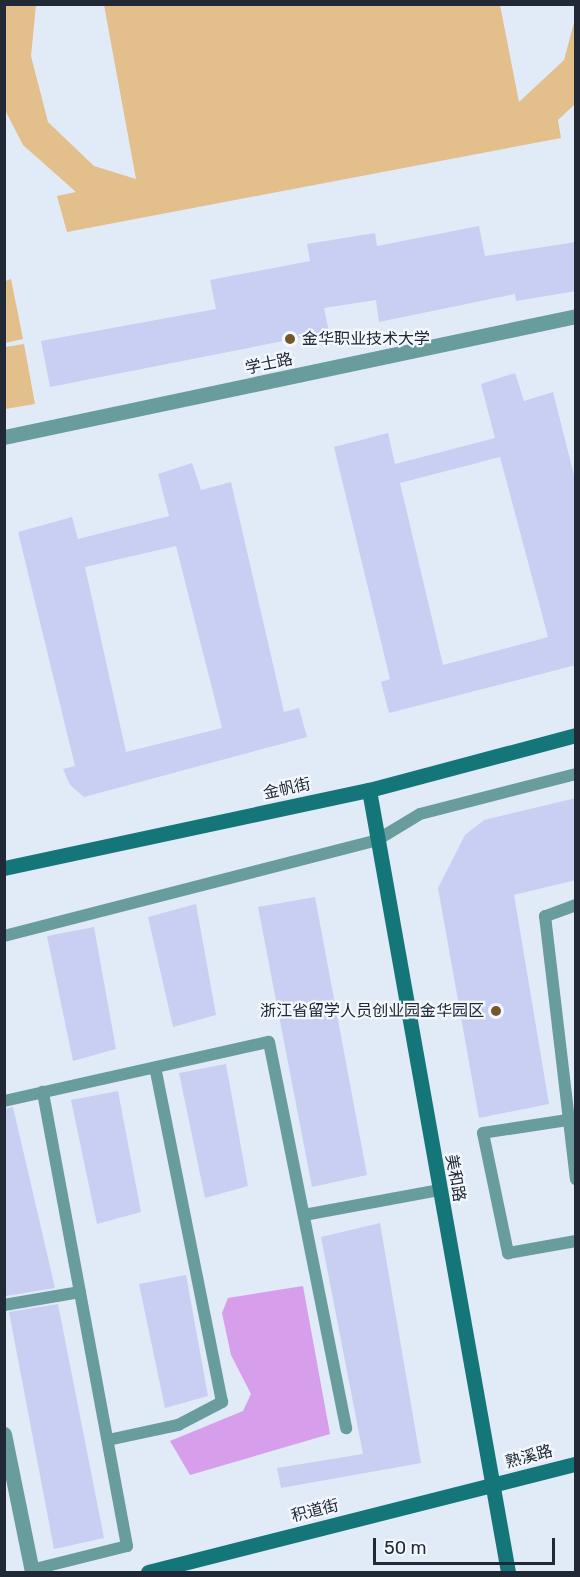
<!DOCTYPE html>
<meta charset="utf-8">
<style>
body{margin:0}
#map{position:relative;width:580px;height:1577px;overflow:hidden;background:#e1ebf8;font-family:Rubik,"Noto Sans SC",sans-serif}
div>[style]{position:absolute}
.green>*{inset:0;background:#e3bf8b}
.water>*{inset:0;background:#d69eeb}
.building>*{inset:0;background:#c8cff2}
.lane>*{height:12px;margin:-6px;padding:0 6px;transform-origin:6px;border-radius:6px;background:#699c9d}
.street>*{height:15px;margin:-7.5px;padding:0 7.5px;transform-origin:7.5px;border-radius:7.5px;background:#699c9d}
.secondary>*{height:15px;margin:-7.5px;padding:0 7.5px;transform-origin:7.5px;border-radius:7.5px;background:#147678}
.dots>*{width:16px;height:16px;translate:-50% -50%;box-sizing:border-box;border:3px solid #f3f8fe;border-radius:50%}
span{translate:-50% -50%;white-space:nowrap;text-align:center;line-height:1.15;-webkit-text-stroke:4.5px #f3f8fe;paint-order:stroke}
.poi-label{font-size:16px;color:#202935}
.left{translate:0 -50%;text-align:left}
.right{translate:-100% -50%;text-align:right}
.street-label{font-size:16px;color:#202935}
.frame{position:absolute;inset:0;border:6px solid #202935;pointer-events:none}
.scale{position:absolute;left:373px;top:1538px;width:182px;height:27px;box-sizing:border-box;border:3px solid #202935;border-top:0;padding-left:8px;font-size:18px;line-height:21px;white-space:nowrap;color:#202935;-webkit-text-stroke:4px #f3f8fe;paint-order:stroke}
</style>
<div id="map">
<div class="green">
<i style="clip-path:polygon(4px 5px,36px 5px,31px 56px,48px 122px,94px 166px,136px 179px,104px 5px,500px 5px,519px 102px,564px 60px,575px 19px,575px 104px,558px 120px,561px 138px,67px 232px,57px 196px,76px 192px,23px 145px,5px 110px)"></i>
<i style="clip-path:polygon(11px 279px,23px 339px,5px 343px,5px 281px)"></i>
<i style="clip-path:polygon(24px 344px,35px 404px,5px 409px,5px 347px)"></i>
</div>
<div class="water">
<i style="clip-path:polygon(303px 1286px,330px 1434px,190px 1475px,170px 1441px,243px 1411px,251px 1394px,231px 1355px,222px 1313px,228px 1298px)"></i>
</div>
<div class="building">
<i style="clip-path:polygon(479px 226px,485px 256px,576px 242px,576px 291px,516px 301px,515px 294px,379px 322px,376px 300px,324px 308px,329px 332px,50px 387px,41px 341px,216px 309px,210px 280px,310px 261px,307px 244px,375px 233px,377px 246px)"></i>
<i style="clip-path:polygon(evenodd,515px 373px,524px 401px,553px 392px,576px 483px,576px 665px,389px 713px,381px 682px,390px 679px,334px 447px,388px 433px,395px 464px,495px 438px,481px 384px,515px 373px,500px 457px,548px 637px,443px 665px,400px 483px,500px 457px)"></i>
<i style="clip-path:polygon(evenodd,192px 463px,201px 490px,231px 482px,284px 712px,299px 708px,307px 737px,84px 797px,70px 785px,63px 769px,75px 766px,18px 532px,72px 517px,78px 539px,169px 516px,158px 474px,192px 463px,176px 546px,222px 728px,126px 752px,85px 567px,176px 546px)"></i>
<i style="clip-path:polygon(576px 798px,576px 880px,514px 895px,549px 1104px,479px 1118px,438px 888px,465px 835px,484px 820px)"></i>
<i style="clip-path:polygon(315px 897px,367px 1175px,312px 1187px,258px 907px)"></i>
<i style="clip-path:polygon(196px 904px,216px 1015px,173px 1027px,148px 917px)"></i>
<i style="clip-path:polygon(94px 927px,116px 1049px,73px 1061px,47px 936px)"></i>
<i style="clip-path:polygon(226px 1064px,248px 1186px,205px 1198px,179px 1073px)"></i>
<i style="clip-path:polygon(118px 1091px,141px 1212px,97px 1224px,71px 1100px)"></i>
<i style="clip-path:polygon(13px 1107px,55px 1288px,6px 1296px,4px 1109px)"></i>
<i style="clip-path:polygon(380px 1223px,421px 1463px,281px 1488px,277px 1468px,363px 1454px,321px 1237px)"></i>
<i style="clip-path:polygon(186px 1275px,208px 1396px,165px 1408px,139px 1284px)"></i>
<i style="clip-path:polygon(58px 1304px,104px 1538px,54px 1549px,9px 1312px)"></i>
</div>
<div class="lane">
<i style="left:576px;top:905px;width:33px;rotate:160deg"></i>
<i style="left:545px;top:916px;width:265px;rotate:83.3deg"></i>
<i style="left:4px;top:936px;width:385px;rotate:-14.4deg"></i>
<i style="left:377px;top:840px;width:50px;rotate:-31.2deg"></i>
<i style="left:420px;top:814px;width:161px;rotate:-14.4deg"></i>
<i style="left:4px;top:1101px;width:271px;rotate:-12.6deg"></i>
<i style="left:269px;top:1042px;width:394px;rotate:78.7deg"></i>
<i style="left:574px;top:1119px;width:92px;rotate:171.3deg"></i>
<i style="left:483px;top:1133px;width:123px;rotate:78.2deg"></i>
<i style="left:508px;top:1253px;width:69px;rotate:-10deg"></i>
<i style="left:304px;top:1215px;width:137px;rotate:-10.5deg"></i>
<i style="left:4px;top:1305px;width:77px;rotate:-9.7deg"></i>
<i style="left:108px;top:1440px;width:72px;rotate:-12.1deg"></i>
<i style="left:178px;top:1425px;width:50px;rotate:-27.6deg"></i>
<i style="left:222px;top:1402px;width:341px;rotate:-101.3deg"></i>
<i style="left:31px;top:1570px;width:99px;rotate:-14deg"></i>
<i style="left:127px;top:1546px;width:462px;rotate:-100.5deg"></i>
</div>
<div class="street">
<i style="left:4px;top:437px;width:585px;rotate:-11.94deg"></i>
<i style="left:4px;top:1434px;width:141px;rotate:78.5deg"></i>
</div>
<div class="secondary">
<i style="left:369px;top:790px;width:794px;rotate:79.92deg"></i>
<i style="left:4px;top:868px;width:373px;rotate:-12.1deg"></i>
<i style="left:369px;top:790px;width:214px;rotate:-14.9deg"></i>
<i style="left:148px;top:1572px;width:441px;rotate:-14.2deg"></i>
</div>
<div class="dots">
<i style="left:290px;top:339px;background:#74572b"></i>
<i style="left:496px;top:1011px;background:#74572b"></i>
</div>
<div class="poi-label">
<span class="left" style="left:302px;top:339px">金华职业技术大学</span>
<span class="right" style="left:484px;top:1011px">浙江省留学人员创业园金华园区</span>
</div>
<div class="street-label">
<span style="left:269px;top:364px;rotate:-12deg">学士路</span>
<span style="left:287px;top:789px;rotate:-12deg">金帆街</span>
<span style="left:455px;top:1178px;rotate:80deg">美和路</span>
<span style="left:529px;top:1457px;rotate:-15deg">熟溪路</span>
<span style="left:315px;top:1511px;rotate:-14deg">积道街</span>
</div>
<div class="frame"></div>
<div class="scale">50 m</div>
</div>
